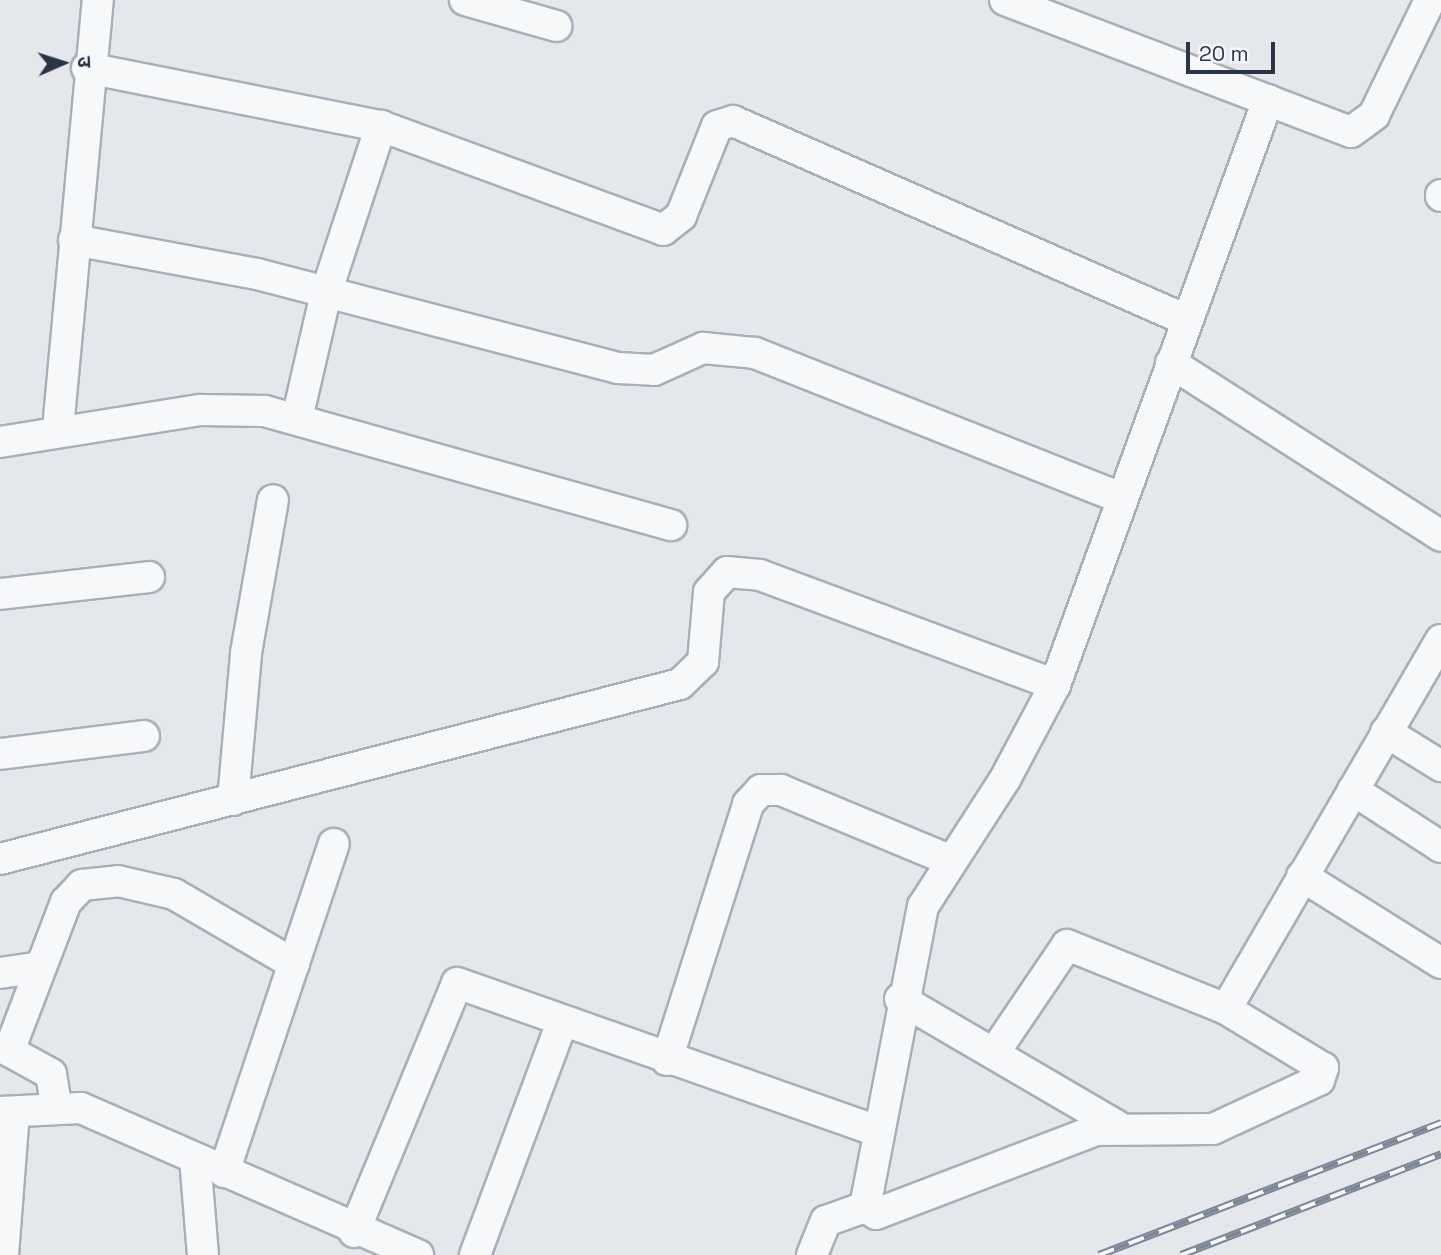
<!DOCTYPE html>
<meta charset="utf-8">
<style>
body{margin:0}
#map{position:relative;width:1441px;height:1255px;overflow:hidden;background:#e4e7ec;font-family:"Space Grotesk","Noto Sans Devanagari",sans-serif}
div>[style]{position:absolute}
.roads{filter:drop-shadow(2px 0 #a9aeb7) drop-shadow(-2px 0 #a9aeb7) drop-shadow(0 2px #a9aeb7) drop-shadow(0 -2px #a9aeb7)}
.minor>*{height:30px;margin:-15px;padding:0 15px;transform-origin:15px;border-radius:15px;background:#f7f8fa}
.rail>*{height:8px;margin-top:-4px;transform-origin:0;background:repeating-linear-gradient(90deg,#f4f6f9 0 16px,#7d8696 0 32px);box-sizing:border-box;border-block:2px solid #7d8696}
span{translate:-50% -50%;white-space:nowrap;text-align:center;line-height:1.15;-webkit-text-stroke:5px #f4f6f9;paint-order:stroke}
.north{position:absolute;left:28px;top:28px;width:70px;height:70px;-webkit-text-stroke:5px #f4f6f9;paint-order:stroke;rotate:87deg;font-size:19px;font-weight:700;line-height:28px;text-align:center;color:#2b3445}
.north::after{content:'';display:block;margin:auto;width:24px;height:32px;background:#2b3445;clip-path:polygon(50% 0,100% 100%,50% 72%,0 100%)}
.scale{position:absolute;left:1186px;top:42px;width:89px;height:32px;box-sizing:border-box;border:4px solid #2b3445;border-top:0;padding-left:9px;font-size:21px;line-height:24px;white-space:nowrap;color:#2b3445;-webkit-text-stroke:5px #f4f6f9;paint-order:stroke}
</style>
<div id="map">
<div class="roads">
<div class="minor">
<i style="left:465px;top:0;width:95px;rotate:15.9deg"></i>
<i style="left:1005px;top:0;width:370px;rotate:20.9deg"></i>
<i style="left:1351px;top:132px;width:29px;rotate:-36deg"></i>
<i style="left:1374px;top:115px;width:128px;rotate:-64deg"></i>
<i style="left:87px;top:68px;width:300px;rotate:11.2deg"></i>
<i style="left:381px;top:126px;width:301px;rotate:20.2deg"></i>
<i style="left:663px;top:230px;width:23px;rotate:-38deg"></i>
<i style="left:681px;top:216px;width:97px;rotate:-68.2deg"></i>
<i style="left:717px;top:126px;width:17px;rotate:-17deg"></i>
<i style="left:733px;top:121px;width:495px;rotate:23.7deg"></i>
<i style="left:1268px;top:100px;width:623px;rotate:110.01deg"></i>
<i style="left:1055px;top:685px;width:106px;rotate:118deg"></i>
<i style="left:1005px;top:779px;width:151px;rotate:122.8deg"></i>
<i style="left:923px;top:906px;width:307px;rotate:100.9deg"></i>
<i style="left:865px;top:1207px;width:13px;rotate:32deg"></i>
<i style="left:876px;top:1214px;width:235px;rotate:-20.9deg"></i>
<i style="left:1096px;top:1130px;width:117px;rotate:-0.5deg"></i>
<i style="left:1213px;top:1129px;width:117px;rotate:-24.8deg"></i>
<i style="left:1319px;top:1080px;width:13px;rotate:-72deg"></i>
<i style="left:1323px;top:1068px;width:114px;rotate:-148.7deg"></i>
<i style="left:1226px;top:1009px;width:427px;rotate:-59.8deg"></i>
<i style="left:1441px;top:196px;width:1px;rotate:-90deg"></i>
<i style="left:74px;top:240px;width:186px;rotate:10.5deg"></i>
<i style="left:257px;top:274px;width:373px;rotate:14.6deg"></i>
<i style="left:618px;top:368px;width:36px;rotate:3deg"></i>
<i style="left:654px;top:370px;width:54px;rotate:-24.2deg"></i>
<i style="left:703px;top:348px;width:52px;rotate:5.5deg"></i>
<i style="left:755px;top:353px;width:395px;rotate:21.6deg"></i>
<i style="left:1171px;top:363px;width:321px;rotate:32.6deg"></i>
<i style="left:297px;top:419px;width:129px;rotate:-77deg"></i>
<i style="left:326px;top:293px;width:176px;rotate:-71.8deg"></i>
<i style="left:58px;top:429px;width:431px;rotate:-84.7deg"></i>
<i style="left:0;top:442px;width:203px;rotate:-9.1deg"></i>
<i style="left:200px;top:410px;width:65px;rotate:0.9deg"></i>
<i style="left:265px;top:411px;width:422px;rotate:15.7deg"></i>
<i style="left:0;top:594px;width:150px;rotate:-6.5deg"></i>
<i style="left:1386px;top:732px;width:65px;rotate:31.7deg"></i>
<i style="left:0;top:754px;width:145px;rotate:-7.1deg"></i>
<i style="left:1353px;top:790px;width:105px;rotate:32.9deg"></i>
<i style="left:233px;top:800px;width:148px;rotate:-84.9deg"></i>
<i style="left:246px;top:653px;width:155px;rotate:-80deg"></i>
<i style="left:0;top:859px;width:702px;rotate:-14.43deg"></i>
<i style="left:680px;top:684px;width:32px;rotate:-44deg"></i>
<i style="left:703px;top:662px;width:70px;rotate:-85.1deg"></i>
<i style="left:709px;top:592px;width:27px;rotate:-48deg"></i>
<i style="left:727px;top:572px;width:33px;rotate:5deg"></i>
<i style="left:760px;top:575px;width:315px;rotate:20.4deg"></i>
<i style="left:1302px;top:876px;width:164px;rotate:32deg"></i>
<i style="left:0;top:973px;width:41px;rotate:-8.3deg"></i>
<i style="left:900px;top:999px;width:251px;rotate:30.3deg"></i>
<i style="left:994px;top:1053px;width:130px;rotate:-55.9deg"></i>
<i style="left:1067px;top:945px;width:171px;rotate:21.9deg"></i>
<i style="left:667px;top:1060px;width:269px;rotate:-72.4deg"></i>
<i style="left:748px;top:804px;width:19px;rotate:-47deg"></i>
<i style="left:761px;top:790px;width:20px"></i>
<i style="left:781px;top:790px;width:180px;rotate:22.6deg"></i>
<i style="left:56px;top:1105px;width:31px;rotate:-99deg"></i>
<i style="left:51px;top:1074px;width:48px;rotate:-151.3deg"></i>
<i style="left:9px;top:1051px;width:160px;rotate:-69.1deg"></i>
<i style="left:66px;top:902px;width:23px;rotate:-47deg"></i>
<i style="left:82px;top:885px;width:36px;rotate:-6deg"></i>
<i style="left:118px;top:881px;width:57px;rotate:13.1deg"></i>
<i style="left:174px;top:894px;width:139px;rotate:30.3deg"></i>
<i style="left:0;top:1112px;width:81px;rotate:-2.8deg"></i>
<i style="left:81px;top:1108px;width:368px;rotate:23.6deg"></i>
<i style="left:195px;top:1158px;width:97px;rotate:85.3deg"></i>
<i style="left:224px;top:1172px;width:346px;rotate:-71.5deg"></i>
<i style="left:354px;top:1232px;width:269px;rotate:-67.5deg"></i>
<i style="left:457px;top:983px;width:443px;rotate:19.4deg"></i>
<i style="left:3px;top:1255px;width:143px;rotate:-85.6deg"></i>
<i style="left:475px;top:1255px;width:249px;rotate:-69.5deg"></i>
<i style="left:812px;top:1255px;width:37px;rotate:-68deg"></i>
<i style="left:826px;top:1221px;width:41px;rotate:-19.7deg"></i>
</div>
</div>
<div class="rail">
<i style="left:1099px;top:1255px;width:367px;rotate:-21.1deg"></i>
<i style="left:1181px;top:1255px;width:279px;rotate:-21.2deg"></i>
</div>
<div class="north">उ</div>
<div class="scale">20 m</div>
</div>
